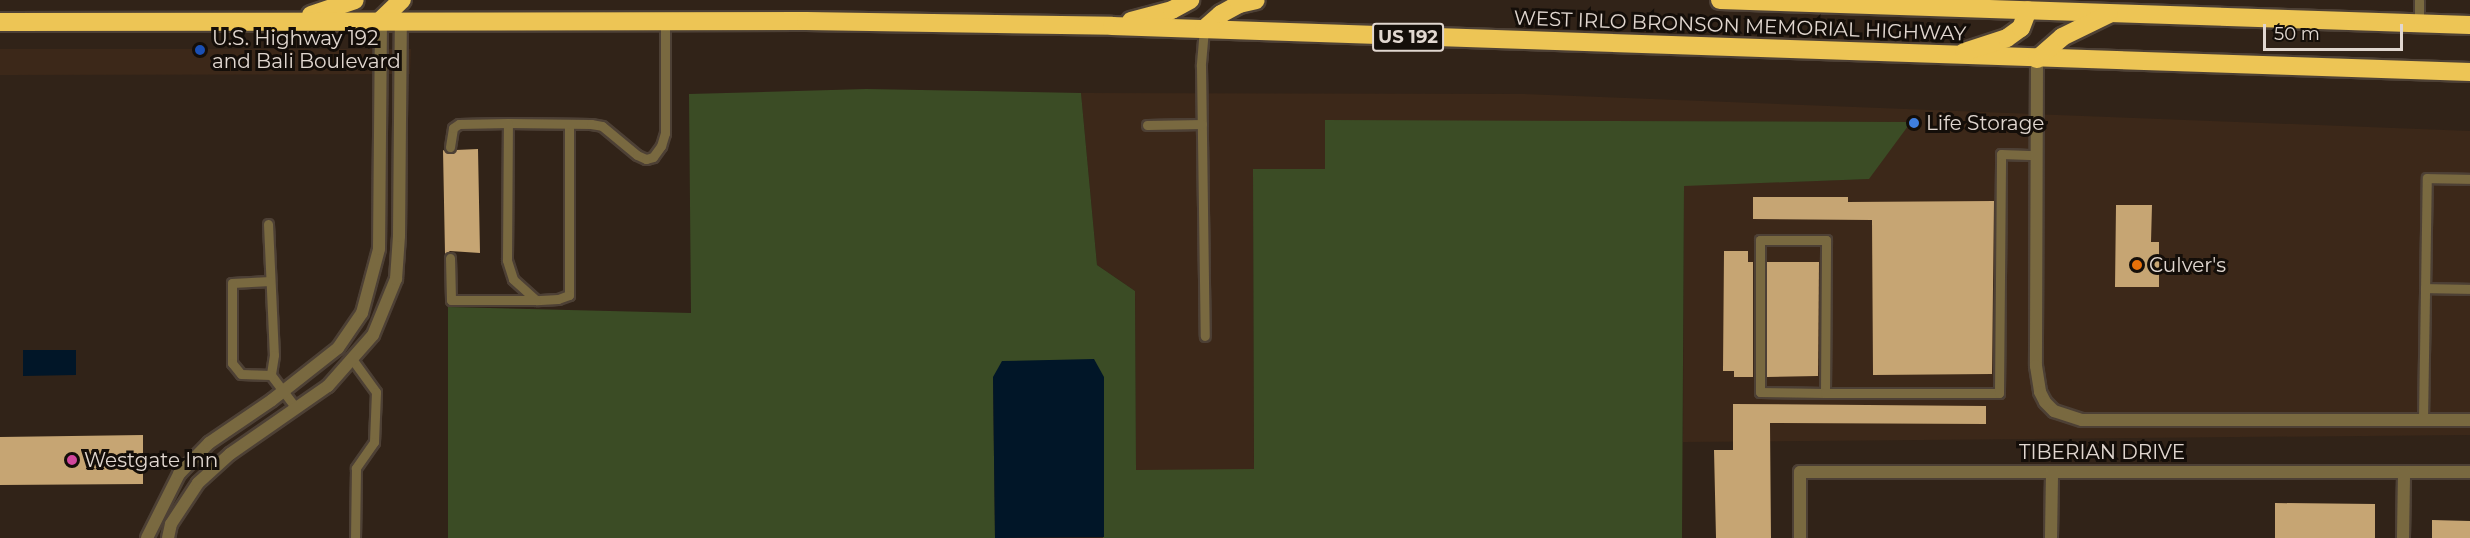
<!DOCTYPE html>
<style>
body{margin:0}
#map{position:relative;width:2470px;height:538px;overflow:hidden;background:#312318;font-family:Montserrat,sans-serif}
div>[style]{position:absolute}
.built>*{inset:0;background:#3c2819}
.green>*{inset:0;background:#3b4c25}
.water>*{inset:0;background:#011628}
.building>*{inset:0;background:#c6a573}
.roads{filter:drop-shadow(2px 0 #4d4035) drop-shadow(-2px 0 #4d4035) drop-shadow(0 2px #4d4035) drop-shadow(0 -2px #4d4035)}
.lane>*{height:9px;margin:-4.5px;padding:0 4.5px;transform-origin:4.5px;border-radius:4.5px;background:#796940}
.street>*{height:12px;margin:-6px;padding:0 6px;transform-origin:6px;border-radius:6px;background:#796940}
.highway>*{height:18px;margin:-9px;padding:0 9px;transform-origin:9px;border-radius:9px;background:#edc555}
.dots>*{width:16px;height:16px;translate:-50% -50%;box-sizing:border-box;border:3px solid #140e09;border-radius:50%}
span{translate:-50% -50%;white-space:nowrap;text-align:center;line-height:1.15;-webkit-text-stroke:6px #140e09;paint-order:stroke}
.shield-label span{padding:2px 4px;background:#140e09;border:2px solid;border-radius:4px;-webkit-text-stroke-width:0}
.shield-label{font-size:18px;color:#e1d7d0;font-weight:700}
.street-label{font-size:20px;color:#e1d7d0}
.poi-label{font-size:20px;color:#e1d7d0}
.left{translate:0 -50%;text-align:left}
.scale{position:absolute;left:2263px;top:24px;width:140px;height:27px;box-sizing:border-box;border:3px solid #e1d7d0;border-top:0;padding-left:8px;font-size:18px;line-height:21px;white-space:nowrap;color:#e1d7d0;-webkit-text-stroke:4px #140e09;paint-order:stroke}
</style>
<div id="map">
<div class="built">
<i style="clip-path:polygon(0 49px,411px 49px,410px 74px,0 75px)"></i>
<i style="clip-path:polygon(1081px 93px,1523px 94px,2470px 131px,2470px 435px,1683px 442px,1684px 185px,1868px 179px,1910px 122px,1325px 121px,1325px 169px,1253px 170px,1254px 470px,1136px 470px,1135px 291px,1097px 265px)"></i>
</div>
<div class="green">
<i style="clip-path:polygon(866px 89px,1081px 93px,1097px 265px,1135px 291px,1136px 470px,1254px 469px,1253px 169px,1325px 169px,1325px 120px,1911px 122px,1869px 179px,1684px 186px,1682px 538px,1103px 538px,1104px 377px,993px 377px,995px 538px,448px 538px,448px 307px,691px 313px,689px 94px)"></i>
</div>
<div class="water">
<i style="clip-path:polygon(23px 350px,76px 350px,76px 375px,23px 376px)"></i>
<i style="clip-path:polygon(1094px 359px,1104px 377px,1104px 537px,995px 538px,993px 377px,1002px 361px)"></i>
</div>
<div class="building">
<i style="clip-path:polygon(478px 149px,480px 253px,450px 251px,445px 254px,443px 150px,450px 154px,456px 150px)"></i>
<i style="clip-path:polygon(1753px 197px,1848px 197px,1848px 202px,1994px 201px,1992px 374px,1873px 375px,1872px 220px,1753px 219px)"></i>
<i style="clip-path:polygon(2116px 205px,2152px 205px,2151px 242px,2159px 242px,2159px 287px,2115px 287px)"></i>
<i style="clip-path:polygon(1724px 251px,1748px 251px,1748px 262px,1753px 262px,1753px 377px,1734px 377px,1734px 371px,1723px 371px)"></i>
<i style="clip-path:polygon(1767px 262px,1819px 262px,1818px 376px,1767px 377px)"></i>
<i style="clip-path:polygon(1733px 404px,1986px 406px,1986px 424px,1770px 423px,1771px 538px,1716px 538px,1714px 450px,1733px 450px)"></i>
<i style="clip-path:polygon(143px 435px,143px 484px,0 485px,0 437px)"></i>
<i style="clip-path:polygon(2275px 503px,2375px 504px,2375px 538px,2275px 538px)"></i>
<i style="clip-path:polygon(2432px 520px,2470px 521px,2470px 538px,2432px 538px)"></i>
</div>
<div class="roads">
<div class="lane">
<i style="left:2419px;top:24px;width:24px;rotate:-90deg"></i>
<i style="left:1204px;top:29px;width:37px;rotate:95deg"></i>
<i style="left:1201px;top:66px;width:270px;rotate:89.2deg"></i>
<i style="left:569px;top:124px;width:171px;rotate:90deg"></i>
<i style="left:569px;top:295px;width:12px;rotate:160deg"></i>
<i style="left:558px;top:299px;width:22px;rotate:177deg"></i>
<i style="left:536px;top:300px;width:31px;rotate:-138deg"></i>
<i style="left:513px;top:279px;width:20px;rotate:-108deg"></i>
<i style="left:507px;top:260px;width:137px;rotate:-89.6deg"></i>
<i style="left:508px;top:123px;width:83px;rotate:0.7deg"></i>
<i style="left:591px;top:124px;width:11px;rotate:10deg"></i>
<i style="left:602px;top:126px;width:45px;rotate:39.6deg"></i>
<i style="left:637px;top:155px;width:10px;rotate:24deg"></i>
<i style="left:646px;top:159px;width:7px;rotate:-16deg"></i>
<i style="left:653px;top:157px;width:14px;rotate:-54deg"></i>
<i style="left:661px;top:146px;width:14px;rotate:-73deg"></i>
<i style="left:665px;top:133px;width:112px;rotate:-90deg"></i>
<i style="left:1147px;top:125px;width:55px;rotate:-1deg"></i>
<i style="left:450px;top:147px;width:19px;rotate:-81deg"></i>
<i style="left:453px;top:128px;width:7px;rotate:-34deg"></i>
<i style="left:459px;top:124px;width:49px;rotate:-1.2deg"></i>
<i style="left:268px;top:224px;width:131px;rotate:87.4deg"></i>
<i style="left:274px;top:355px;width:20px;rotate:99deg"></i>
<i style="left:271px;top:375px;width:41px;rotate:52.9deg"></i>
<i style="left:450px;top:258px;width:42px;rotate:88.6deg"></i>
<i style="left:451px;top:300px;width:85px"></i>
<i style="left:270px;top:281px;width:38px;rotate:177deg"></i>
<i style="left:232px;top:283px;width:80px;rotate:90deg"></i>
<i style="left:232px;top:363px;width:14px;rotate:51deg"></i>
<i style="left:241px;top:374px;width:30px;rotate:2deg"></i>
<i style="left:2425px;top:288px;width:45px;rotate:1.3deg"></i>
<i style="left:352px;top:359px;width:41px;rotate:54deg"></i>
<i style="left:376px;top:392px;width:50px;rotate:92.3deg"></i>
<i style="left:374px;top:442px;width:32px;rotate:125deg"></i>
<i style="left:356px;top:468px;width:70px;rotate:90.8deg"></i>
<i style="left:1825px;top:393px;width:153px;rotate:-89.6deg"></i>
<i style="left:1826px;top:240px;width:66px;rotate:180deg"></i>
<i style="left:1760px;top:240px;width:152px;rotate:90deg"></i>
<i style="left:1760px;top:392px;width:65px;rotate:0.9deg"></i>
<i style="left:1825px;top:393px;width:174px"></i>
<i style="left:1999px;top:393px;width:239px;rotate:-89.5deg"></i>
<i style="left:2001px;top:154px;width:35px;rotate:2deg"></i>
<i style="left:2423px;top:420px;width:242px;rotate:-89.1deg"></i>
<i style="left:2427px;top:178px;width:43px;rotate:1.3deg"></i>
</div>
<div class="street">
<i style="left:2037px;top:59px;width:307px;rotate:90.2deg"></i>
<i style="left:2036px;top:366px;width:26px;rotate:81deg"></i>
<i style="left:2040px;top:392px;width:11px;rotate:63deg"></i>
<i style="left:2045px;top:402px;width:13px;rotate:45deg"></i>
<i style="left:2054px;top:411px;width:29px;rotate:18deg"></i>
<i style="left:2082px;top:420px;width:388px"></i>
<i style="left:147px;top:538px;width:72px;rotate:-63.4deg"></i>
<i style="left:179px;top:474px;width:43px;rotate:-45.9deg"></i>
<i style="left:209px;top:443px;width:76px;rotate:-34.3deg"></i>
<i style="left:272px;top:400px;width:84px;rotate:-38.2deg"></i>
<i style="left:338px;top:348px;width:42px;rotate:-55.6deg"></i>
<i style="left:362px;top:313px;width:66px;rotate:-75.1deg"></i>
<i style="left:379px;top:249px;width:229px;rotate:-89.5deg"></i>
<i style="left:168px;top:538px;width:14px;rotate:-78deg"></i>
<i style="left:171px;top:524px;width:49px;rotate:-56.6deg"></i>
<i style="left:198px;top:483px;width:43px;rotate:-42.2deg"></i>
<i style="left:230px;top:454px;width:119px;rotate:-34.8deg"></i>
<i style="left:328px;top:386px;width:68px;rotate:-48.6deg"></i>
<i style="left:373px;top:335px;width:61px;rotate:-67.7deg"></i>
<i style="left:396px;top:279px;width:43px;rotate:-86deg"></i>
<i style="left:399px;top:236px;width:216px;rotate:-89.5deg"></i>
<i style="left:1800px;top:538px;width:66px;rotate:-90deg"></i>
<i style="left:1800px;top:472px;width:670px"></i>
<i style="left:2051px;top:538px;width:66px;rotate:-89.1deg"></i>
<i style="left:2403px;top:538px;width:66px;rotate:-89.1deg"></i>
</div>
<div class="highway">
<i style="left:1720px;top:0;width:750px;rotate:1.91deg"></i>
<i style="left:311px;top:15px;width:46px;rotate:-18.8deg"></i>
<i style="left:381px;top:20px;width:29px;rotate:-44deg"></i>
<i style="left:1131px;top:21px;width:42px;rotate:-15deg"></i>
<i style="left:1172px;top:10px;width:21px;rotate:-29deg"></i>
<i style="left:0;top:22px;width:806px;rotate:-0.07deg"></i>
<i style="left:806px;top:21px;width:306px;rotate:0.9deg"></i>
<i style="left:1112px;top:26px;width:1359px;rotate:1.94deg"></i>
<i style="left:1204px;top:29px;width:23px;rotate:-41deg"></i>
<i style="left:1221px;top:14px;width:21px;rotate:-29deg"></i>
<i style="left:1239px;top:4px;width:17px;rotate:-13deg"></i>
<i style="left:1964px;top:52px;width:45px;rotate:-18deg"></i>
<i style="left:2007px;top:38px;width:17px;rotate:-36deg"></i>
<i style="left:2021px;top:28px;width:19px;rotate:-69deg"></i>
<i style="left:2037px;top:59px;width:33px;rotate:-41deg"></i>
<i style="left:2062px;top:37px;width:52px;rotate:-26.1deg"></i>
</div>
</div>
<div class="dots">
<i style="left:200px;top:50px;background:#1a4fb4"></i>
<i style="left:1914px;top:123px;background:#3f7fe0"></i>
<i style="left:2137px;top:265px;background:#e8710a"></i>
<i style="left:72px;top:460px;background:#d1479c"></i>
</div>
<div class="shield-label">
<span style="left:1408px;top:37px">US 192</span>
</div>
<div class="street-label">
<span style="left:1740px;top:26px;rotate:2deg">WEST IRLO BRONSON MEMORIAL HIGHWAY</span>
<span style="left:2102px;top:452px">TIBERIAN DRIVE</span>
</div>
<div class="poi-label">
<span class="left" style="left:212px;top:50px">U.S. Highway 192<br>and Bali Boulevard</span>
<span class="left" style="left:1926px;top:123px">Life Storage</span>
<span class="left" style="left:2149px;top:265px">Culver's</span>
<span class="left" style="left:84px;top:460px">Westgate Inn</span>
</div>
<div class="scale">50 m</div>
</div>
